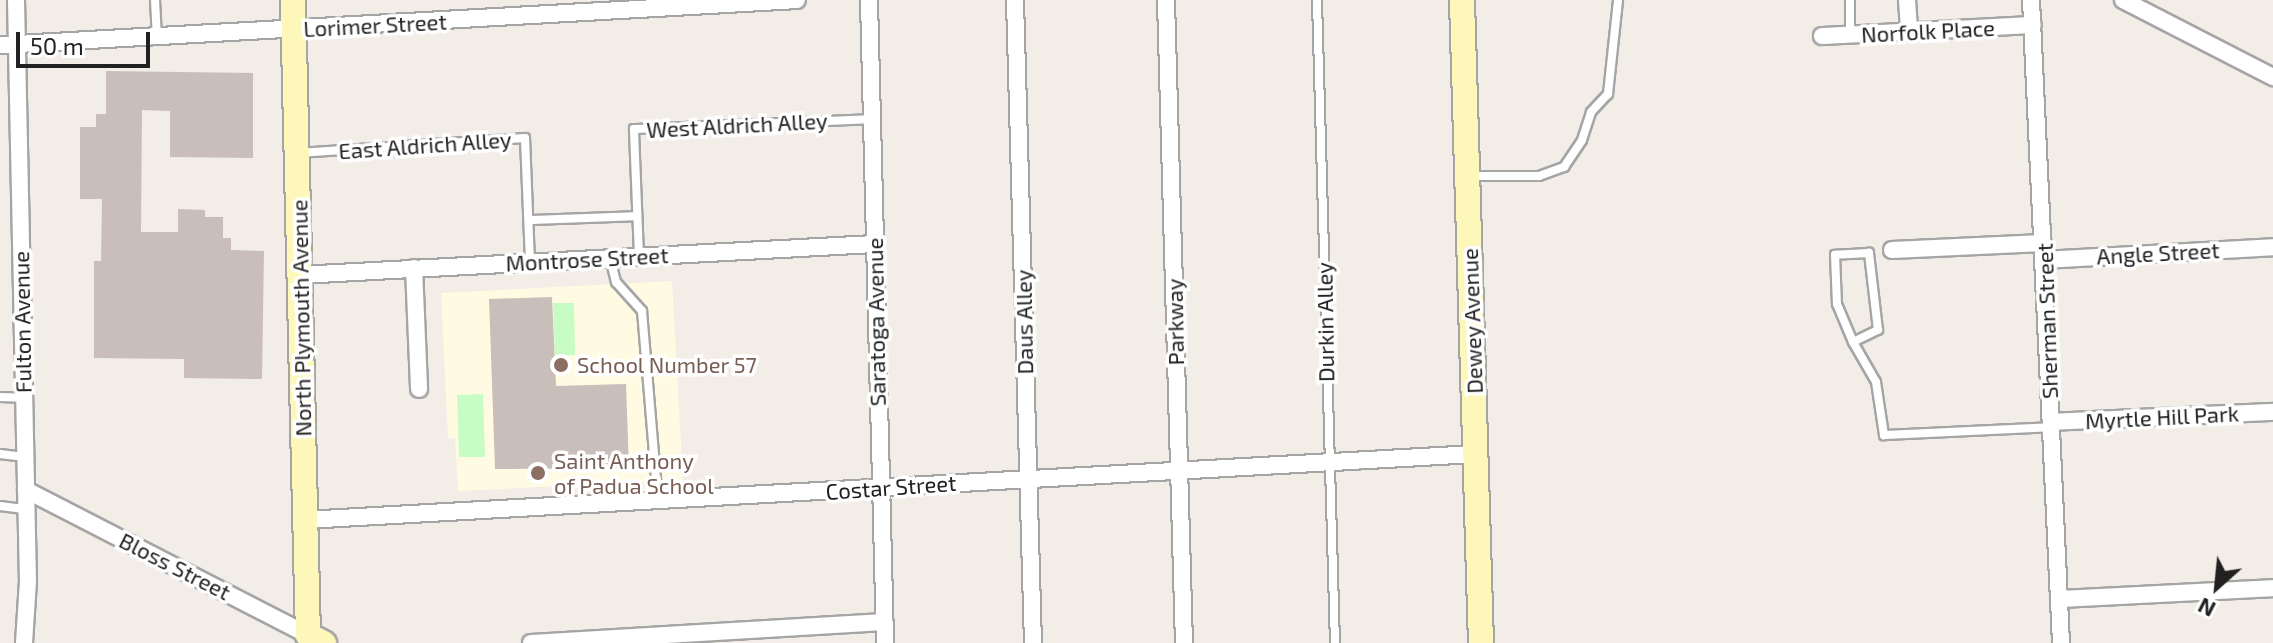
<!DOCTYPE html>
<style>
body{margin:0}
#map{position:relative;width:2273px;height:643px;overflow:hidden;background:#f2ede7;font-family:"Exo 2",sans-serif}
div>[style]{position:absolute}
.education>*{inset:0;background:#fffbe3}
.park>*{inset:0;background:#c7fdc4}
.building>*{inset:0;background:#cabeba}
.roads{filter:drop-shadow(2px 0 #a5a5a5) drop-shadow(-2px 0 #a5a5a5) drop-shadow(0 2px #a5a5a5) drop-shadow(0 -2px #a5a5a5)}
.lane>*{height:8px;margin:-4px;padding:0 4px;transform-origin:4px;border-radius:4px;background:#fff}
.street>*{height:16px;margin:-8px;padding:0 8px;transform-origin:8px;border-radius:8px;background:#fff}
.secondary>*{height:24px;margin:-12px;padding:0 12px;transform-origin:12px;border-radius:12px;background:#fdf7ba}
.dots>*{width:22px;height:22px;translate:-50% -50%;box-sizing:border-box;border:4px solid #fff;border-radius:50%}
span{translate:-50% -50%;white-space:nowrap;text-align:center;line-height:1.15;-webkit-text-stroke:7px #fff;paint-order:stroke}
.street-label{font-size:22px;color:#212121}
.education-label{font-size:22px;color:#785e54}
.left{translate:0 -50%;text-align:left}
.north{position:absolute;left:2177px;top:547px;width:80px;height:80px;-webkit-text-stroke:6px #fff;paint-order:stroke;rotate:207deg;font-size:22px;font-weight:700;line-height:32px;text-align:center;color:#212121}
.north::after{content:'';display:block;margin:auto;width:28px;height:36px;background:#212121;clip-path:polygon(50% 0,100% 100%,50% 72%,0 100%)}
.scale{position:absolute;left:16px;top:32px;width:134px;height:36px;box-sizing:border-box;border:4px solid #212121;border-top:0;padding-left:10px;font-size:24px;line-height:28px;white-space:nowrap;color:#212121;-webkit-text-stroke:6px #fff;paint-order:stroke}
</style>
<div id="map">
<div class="education">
<i style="clip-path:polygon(672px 281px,683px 480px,458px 491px,455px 438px,448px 438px,441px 293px)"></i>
</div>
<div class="park">
<i style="clip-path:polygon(553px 303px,574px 303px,575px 355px,555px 355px)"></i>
<i style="clip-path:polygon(483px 394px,485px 457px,459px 457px,457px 395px)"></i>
</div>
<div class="building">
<i style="clip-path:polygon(106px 71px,253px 73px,253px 158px,170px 157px,170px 111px,142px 110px,141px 232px,178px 232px,178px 209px,205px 210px,205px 217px,223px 217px,223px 238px,231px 238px,231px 250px,264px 251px,262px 379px,184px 378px,184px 359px,94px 358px,94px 261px,101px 261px,102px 199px,80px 199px,80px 127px,96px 127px,96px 114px,106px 114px)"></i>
<i style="clip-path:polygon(552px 297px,556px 386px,626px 384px,629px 468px,495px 469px,489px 299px)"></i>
</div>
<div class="roads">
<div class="lane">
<i style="left:155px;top:0;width:36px;rotate:87deg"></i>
<i style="left:1317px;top:0;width:643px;rotate:88.4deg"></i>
<i style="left:1850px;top:34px;width:34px;rotate:-90deg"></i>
<i style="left:298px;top:153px;width:227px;rotate:-3.8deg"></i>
<i style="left:525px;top:138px;width:124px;rotate:87.7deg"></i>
<i style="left:1468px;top:176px;width:71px"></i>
<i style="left:1539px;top:176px;width:27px;rotate:-20deg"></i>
<i style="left:1564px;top:167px;width:32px;rotate:-56deg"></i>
<i style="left:1582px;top:140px;width:29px;rotate:-72deg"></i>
<i style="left:1591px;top:112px;width:25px;rotate:-47deg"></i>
<i style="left:1608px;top:94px;width:95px;rotate:-83.9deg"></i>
<i style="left:529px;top:220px;width:108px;rotate:-2.1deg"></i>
<i style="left:639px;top:256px;width:127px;rotate:-92.3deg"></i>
<i style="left:634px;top:129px;width:237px;rotate:-2.4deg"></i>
<i style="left:610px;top:258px;width:25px;rotate:76deg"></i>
<i style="left:616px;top:282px;width:39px;rotate:48deg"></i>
<i style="left:642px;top:311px;width:191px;rotate:85.2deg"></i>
<i style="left:1853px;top:342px;width:28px;rotate:-26deg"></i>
<i style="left:1878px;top:330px;width:78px;rotate:-96.7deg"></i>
<i style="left:1869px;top:253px;width:34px;rotate:177deg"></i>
<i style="left:1835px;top:255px;width:49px;rotate:87.7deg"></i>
<i style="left:1837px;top:304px;width:41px;rotate:67.2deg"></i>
<i style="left:1853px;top:342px;width:46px;rotate:60.1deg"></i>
<i style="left:1876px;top:382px;width:54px;rotate:81.4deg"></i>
<i style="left:1884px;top:435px;width:167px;rotate:-2.7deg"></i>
<i style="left:0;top:397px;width:24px;rotate:2deg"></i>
<i style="left:0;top:454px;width:25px;rotate:7deg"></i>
<i style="left:0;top:506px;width:26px;rotate:7deg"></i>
</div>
<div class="street">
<i style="left:16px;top:0;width:581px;rotate:88.82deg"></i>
<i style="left:28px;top:581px;width:62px;rotate:93.7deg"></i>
<i style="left:869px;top:0;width:643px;rotate:88.57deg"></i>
<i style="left:1015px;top:0;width:643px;rotate:88.4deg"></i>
<i style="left:1166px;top:0;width:643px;rotate:88.4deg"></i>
<i style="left:1907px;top:0;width:32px;rotate:86deg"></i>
<i style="left:2031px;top:0;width:644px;rotate:87.33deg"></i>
<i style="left:2123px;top:0;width:169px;rotate:27.2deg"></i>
<i style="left:1822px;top:36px;width:211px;rotate:-3deg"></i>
<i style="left:0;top:45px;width:798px;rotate:-3.23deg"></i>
<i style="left:1892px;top:250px;width:151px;rotate:-2.7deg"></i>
<i style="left:2043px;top:260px;width:230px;rotate:-3.2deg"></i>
<i style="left:414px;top:268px;width:121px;rotate:87.6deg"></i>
<i style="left:300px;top:275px;width:575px;rotate:-3.09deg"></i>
<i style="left:2051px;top:422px;width:222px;rotate:-2.6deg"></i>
<i style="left:26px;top:490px;width:317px;rotate:27.2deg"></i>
<i style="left:305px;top:520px;width:1173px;rotate:-3.23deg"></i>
<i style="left:2059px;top:599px;width:214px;rotate:-2.9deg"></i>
<i style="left:531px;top:643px;width:354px;rotate:-3.4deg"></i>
</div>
<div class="secondary">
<i style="left:293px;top:0;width:635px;rotate:88.65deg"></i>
<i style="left:308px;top:635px;width:18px;rotate:27deg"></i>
<i style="left:1462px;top:0;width:643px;rotate:88.31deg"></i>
</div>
</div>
<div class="dots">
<i style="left:561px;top:365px;background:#8d6e63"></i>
<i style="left:538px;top:473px;background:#8d6e63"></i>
</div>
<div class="street-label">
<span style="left:375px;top:25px;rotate:-3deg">Lorimer Street</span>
<span style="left:1928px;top:31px;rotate:-3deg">Norfolk Place</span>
<span style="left:737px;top:125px;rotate:-3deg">West Aldrich Alley</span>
<span style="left:425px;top:145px;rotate:-4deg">East Aldrich Alley</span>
<span style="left:2158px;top:253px;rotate:-3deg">Angle Street</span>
<span style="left:587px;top:259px;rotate:-3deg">Montrose Street</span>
<span style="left:301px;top:318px;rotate:-91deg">North Plymouth Avenue</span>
<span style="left:1472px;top:321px;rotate:-92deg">Dewey Avenue</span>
<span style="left:2047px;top:321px;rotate:-92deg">Sherman Street</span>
<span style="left:22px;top:322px;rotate:-91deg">Fulton Avenue</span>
<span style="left:876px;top:322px;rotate:-91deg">Saratoga Avenue</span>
<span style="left:1024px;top:322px;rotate:-91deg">Daus Alley</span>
<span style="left:1175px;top:322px;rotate:-91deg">Parkway</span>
<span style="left:1325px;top:322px;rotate:-91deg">Durkin Alley</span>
<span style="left:2162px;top:417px;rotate:-3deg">Myrtle Hill Park</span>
<span style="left:891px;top:487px;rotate:-4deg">Costar Street</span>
<span style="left:175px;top:566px;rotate:27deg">Bloss Street</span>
</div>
<div class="education-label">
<span class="left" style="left:577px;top:365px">School Number 57</span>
<span class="left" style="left:554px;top:473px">Saint Anthony<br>of Padua School</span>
</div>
<div class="north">N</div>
<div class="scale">50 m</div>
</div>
